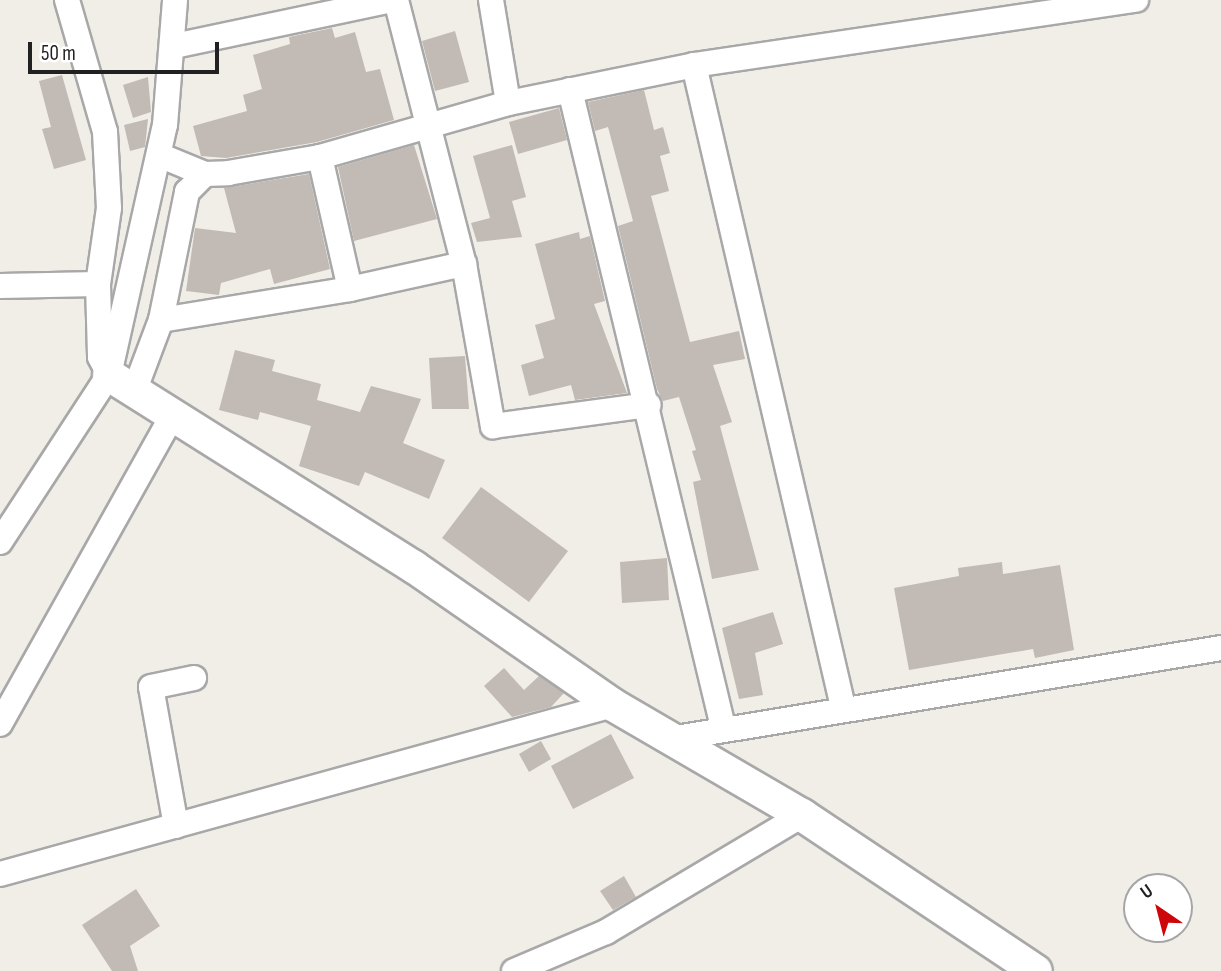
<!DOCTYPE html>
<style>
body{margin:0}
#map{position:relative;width:1221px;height:971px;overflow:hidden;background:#f1eee8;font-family:"Sofia Sans Condensed",sans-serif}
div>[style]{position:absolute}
.building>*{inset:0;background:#c2bab4}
.roads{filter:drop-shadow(2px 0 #a8a8a8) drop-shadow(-2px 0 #a8a8a8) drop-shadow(0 2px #a8a8a8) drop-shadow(0 -2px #a8a8a8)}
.minor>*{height:24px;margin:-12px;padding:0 12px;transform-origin:12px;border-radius:12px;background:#fff}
.tertiary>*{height:32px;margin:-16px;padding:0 16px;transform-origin:16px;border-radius:16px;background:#fff}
span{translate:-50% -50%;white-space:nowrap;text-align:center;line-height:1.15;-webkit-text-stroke:5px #fff;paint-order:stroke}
.north{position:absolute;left:1123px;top:873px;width:70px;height:70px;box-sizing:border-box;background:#fff;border:2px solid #a6a6a6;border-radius:50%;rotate:325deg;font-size:19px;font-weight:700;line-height:28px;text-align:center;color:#212121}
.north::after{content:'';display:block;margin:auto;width:24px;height:32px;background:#cc060a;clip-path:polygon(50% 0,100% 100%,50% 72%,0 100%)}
.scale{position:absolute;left:28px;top:42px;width:191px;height:32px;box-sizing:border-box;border:4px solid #212121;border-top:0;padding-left:9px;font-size:21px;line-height:24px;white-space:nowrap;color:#212121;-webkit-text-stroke:5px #fff;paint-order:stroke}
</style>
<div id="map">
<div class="building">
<i style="clip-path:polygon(332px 28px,335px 38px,355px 32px,366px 72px,380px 69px,394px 120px,317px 142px,226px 158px,201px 156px,193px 126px,247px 111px,243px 95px,262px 89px,253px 55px,290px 44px,289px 37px)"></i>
<i style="clip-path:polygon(455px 31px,469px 82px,435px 91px,422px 41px)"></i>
<i style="clip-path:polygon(62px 75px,86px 160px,54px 169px,42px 129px,51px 127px,39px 81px)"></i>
<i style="clip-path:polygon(148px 77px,151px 112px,133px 118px,123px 85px)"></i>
<i style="clip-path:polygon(644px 90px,654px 130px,663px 127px,670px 153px,660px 156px,669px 191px,651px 196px,690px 342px,739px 331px,745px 359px,713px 365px,732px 422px,720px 426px,759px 570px,712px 579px,693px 482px,701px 480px,692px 451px,696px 450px,679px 397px,663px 401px,657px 389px,618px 226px,633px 221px,608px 127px,595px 131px,588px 102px)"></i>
<i style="clip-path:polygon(559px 108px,567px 140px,518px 154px,509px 122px)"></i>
<i style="clip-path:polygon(148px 119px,145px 147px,130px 151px,124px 125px)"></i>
<i style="clip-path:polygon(414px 145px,437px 219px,354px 241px,338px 167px)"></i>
<i style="clip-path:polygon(512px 145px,526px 197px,512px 201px,522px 237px,477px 242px,471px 223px,490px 218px,473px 156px)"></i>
<i style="clip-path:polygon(309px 174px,330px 269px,274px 284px,270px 269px,221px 283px,219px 295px,186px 291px,195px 228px,236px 233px,224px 188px)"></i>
<i style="clip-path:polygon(579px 232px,580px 239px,590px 236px,605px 301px,594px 304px,627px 393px,575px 400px,571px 385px,529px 396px,521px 365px,544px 358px,535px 325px,555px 319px,535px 244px)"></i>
<i style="clip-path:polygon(235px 350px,275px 360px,272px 371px,321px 384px,317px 400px,360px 412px,371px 386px,421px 399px,403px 443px,445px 460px,429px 499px,365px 472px,359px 486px,299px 466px,311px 426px,260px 412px,258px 420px,219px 410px)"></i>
<i style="clip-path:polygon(465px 356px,469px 409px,432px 409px,429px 358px)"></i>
<i style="clip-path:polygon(481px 487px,568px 551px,529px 602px,442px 538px)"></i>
<i style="clip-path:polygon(667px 558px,669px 600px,622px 603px,620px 562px)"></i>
<i style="clip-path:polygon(1002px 562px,1003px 574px,1060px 565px,1074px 650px,1035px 658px,1033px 649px,909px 670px,894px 588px,959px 576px,958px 568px)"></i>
<i style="clip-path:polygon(773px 612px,783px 644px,755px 653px,763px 695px,739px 699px,722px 628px)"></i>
<i style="clip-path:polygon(504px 668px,524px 690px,539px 676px,564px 693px,551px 707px,512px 717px,484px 686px)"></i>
<i style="clip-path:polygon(611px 734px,634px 778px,573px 809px,551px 766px)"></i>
<i style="clip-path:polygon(541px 741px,551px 759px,529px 772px,519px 754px)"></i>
<i style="clip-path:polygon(624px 876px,636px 897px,613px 910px,600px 891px)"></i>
<i style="clip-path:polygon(136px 889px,160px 926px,130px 946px,138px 971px,112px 971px,82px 925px)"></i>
</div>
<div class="roads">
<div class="minor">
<i style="left:67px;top:0;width:137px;rotate:73.9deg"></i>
<i style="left:105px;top:132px;width:76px;rotate:87deg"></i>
<i style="left:109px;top:208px;width:77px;rotate:98.2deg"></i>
<i style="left:98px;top:284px;width:73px;rotate:88.4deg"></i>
<i style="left:100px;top:357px;width:17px;rotate:62deg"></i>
<i style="left:396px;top:0;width:273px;rotate:75.6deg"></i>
<i style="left:464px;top:264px;width:165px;rotate:79.9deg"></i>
<i style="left:493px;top:426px;width:157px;rotate:-7.7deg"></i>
<i style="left:491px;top:0;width:104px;rotate:80.6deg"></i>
<i style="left:174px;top:46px;width:224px;rotate:-11.9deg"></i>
<i style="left:694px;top:65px;width:659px;rotate:76.93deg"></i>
<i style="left:570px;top:90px;width:655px;rotate:76.49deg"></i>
<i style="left:159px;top:155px;width:50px;rotate:22.4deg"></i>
<i style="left:205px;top:174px;width:23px;rotate:-2deg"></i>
<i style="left:228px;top:173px;width:93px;rotate:-9.9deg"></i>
<i style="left:320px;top:157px;width:196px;rotate:-16deg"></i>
<i style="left:508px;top:103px;width:190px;rotate:-11.5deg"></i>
<i style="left:694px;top:65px;width:447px;rotate:-8.4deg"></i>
<i style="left:320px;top:157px;width:135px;rotate:77.2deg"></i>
<i style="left:0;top:286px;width:98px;rotate:-1.2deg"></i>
<i style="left:161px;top:320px;width:192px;rotate:-9.3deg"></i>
<i style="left:350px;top:289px;width:117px;rotate:-12.4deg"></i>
<i style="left:135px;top:389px;width:74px;rotate:-69.4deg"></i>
<i style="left:161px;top:320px;width:131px;rotate:-78.5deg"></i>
<i style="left:187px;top:192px;width:25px;rotate:-45deg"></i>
<i style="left:0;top:542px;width:199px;rotate:-56.9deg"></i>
<i style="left:109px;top:375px;width:256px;rotate:-77.4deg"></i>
<i style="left:165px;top:125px;width:125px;rotate:-85.4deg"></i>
<i style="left:0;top:724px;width:355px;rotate:-60.8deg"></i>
<i style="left:670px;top:739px;width:558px;rotate:-9.38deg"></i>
<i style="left:176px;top:826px;width:141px;rotate:-100.2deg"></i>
<i style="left:151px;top:687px;width:44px;rotate:-11.8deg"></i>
<i style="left:0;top:874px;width:636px;rotate:-15.41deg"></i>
<i style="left:514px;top:971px;width:100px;rotate:-23deg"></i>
<i style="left:606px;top:932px;width:228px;rotate:-30.8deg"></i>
</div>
<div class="tertiary">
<i style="left:109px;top:375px;width:360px;rotate:32.2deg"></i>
<i style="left:414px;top:567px;width:242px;rotate:34.7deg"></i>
<i style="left:613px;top:705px;width:219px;rotate:30.2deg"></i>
<i style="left:802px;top:815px;width:281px;rotate:33.7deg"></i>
</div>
</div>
<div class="north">U</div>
<div class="scale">50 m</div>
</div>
